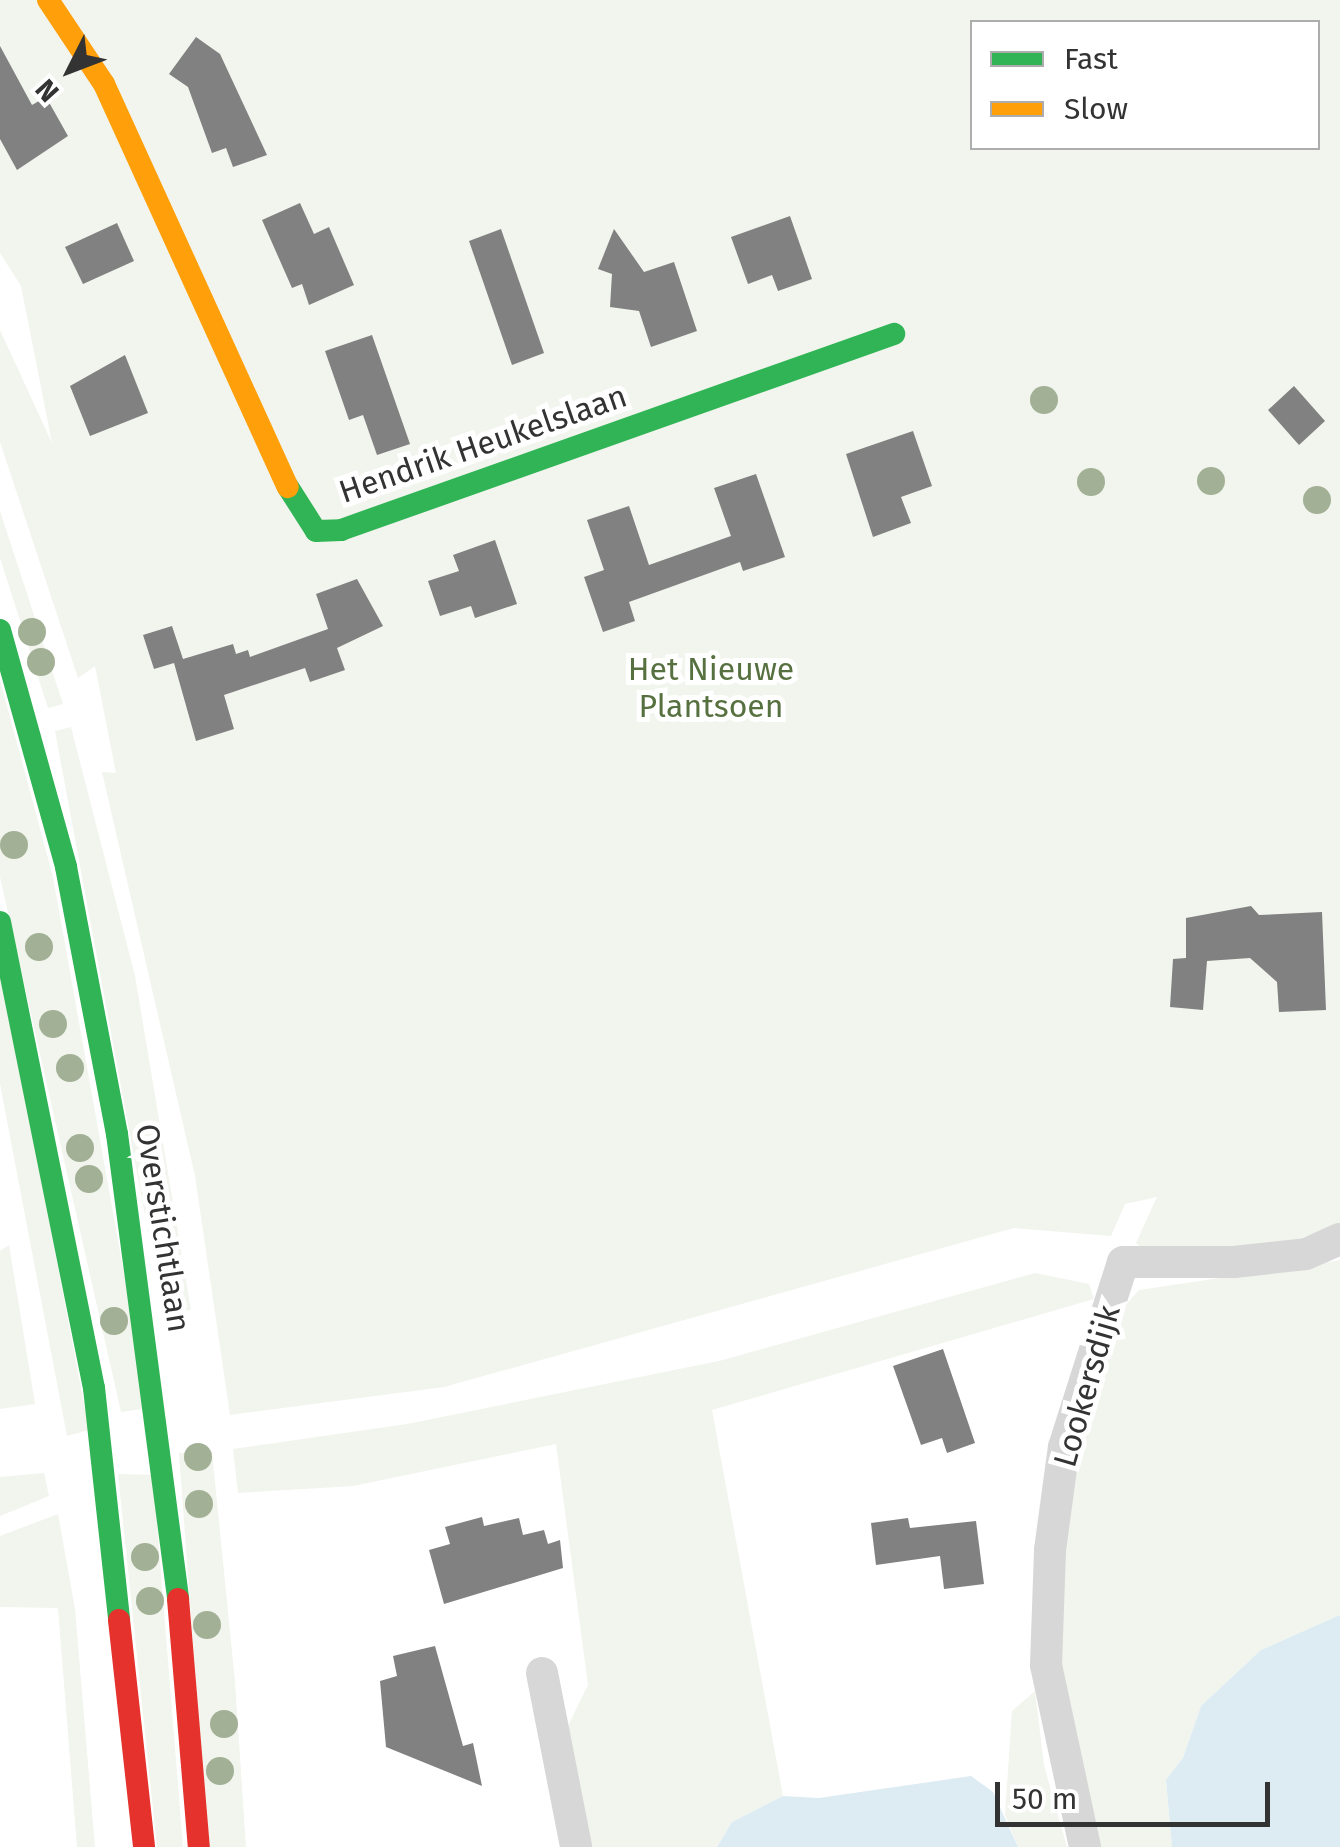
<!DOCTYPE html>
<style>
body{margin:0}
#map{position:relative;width:1340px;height:1847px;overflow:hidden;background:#fff;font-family:"Fira Sans",sans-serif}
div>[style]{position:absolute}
.green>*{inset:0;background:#f1f5ed}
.water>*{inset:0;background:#ddebf3}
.building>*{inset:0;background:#818181}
.street>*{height:32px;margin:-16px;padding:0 16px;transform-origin:16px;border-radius:16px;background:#d7d7d7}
.fast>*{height:22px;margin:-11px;padding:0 11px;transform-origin:11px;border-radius:11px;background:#30b455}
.slow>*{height:22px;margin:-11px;padding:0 11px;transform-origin:11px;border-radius:11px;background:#ff9f0a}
.jam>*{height:22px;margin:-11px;padding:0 11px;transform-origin:11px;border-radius:11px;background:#e5322d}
.trees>*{width:28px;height:28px;margin:-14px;border-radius:50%;background:#a2b095}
span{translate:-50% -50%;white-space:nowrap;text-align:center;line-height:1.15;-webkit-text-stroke:10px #fff;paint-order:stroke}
.street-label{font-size:32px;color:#333}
.park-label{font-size:32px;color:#56703f}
.legend{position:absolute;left:970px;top:20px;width:350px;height:130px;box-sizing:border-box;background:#fff;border:2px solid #adadad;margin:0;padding:12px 18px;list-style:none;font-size:30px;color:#333}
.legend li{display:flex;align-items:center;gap:20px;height:50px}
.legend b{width:50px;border:2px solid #adadad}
.north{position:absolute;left:20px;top:20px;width:100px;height:100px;-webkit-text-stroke:8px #fff;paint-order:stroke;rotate:228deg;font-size:28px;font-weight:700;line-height:40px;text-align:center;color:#333}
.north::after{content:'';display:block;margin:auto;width:35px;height:45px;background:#333;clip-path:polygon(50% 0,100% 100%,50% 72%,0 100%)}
.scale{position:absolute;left:995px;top:1782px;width:275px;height:45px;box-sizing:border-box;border:5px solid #333;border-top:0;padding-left:12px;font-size:30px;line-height:35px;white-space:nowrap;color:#333;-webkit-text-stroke:8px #fff;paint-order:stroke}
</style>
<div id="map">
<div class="green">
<i style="clip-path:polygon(evenodd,0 0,1340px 0,1340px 1223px,1275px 1248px,1148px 1253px,1136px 1243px,1157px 1197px,1125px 1204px,1111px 1236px,1014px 1228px,444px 1387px,230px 1415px,195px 1176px,102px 772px,116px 773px,95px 666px,78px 678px,0 442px,0 330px,52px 443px,21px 286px,0 253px,0 0,972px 22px,1318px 22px,1318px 148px,972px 148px,972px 22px)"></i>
<i style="clip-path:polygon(0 511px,63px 704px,48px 708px,0 558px)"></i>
<i style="clip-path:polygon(0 680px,53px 877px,148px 1408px,121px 1412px,0 877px)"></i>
<i style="clip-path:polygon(71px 727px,135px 976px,191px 1310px,163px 1313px,55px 731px)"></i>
<i style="clip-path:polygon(0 963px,89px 1430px,67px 1436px,0 1084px)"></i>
<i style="clip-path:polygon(9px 1245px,35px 1404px,0 1409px,0 1251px)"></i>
<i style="clip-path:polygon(1340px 1260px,1340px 1615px,1261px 1650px,1201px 1706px,1183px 1758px,1166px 1781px,1172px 1847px,1094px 1847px,1054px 1663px,1073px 1467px,1115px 1317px,1139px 1290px)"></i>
<i style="clip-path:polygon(1035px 1273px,1089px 1284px,1094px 1299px,712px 1410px,783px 1796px,732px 1822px,717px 1847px,592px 1847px,566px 1730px,588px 1685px,556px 1444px,353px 1486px,238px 1493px,233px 1449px,407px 1424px,719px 1361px)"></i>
<i style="clip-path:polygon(212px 1452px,235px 1682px,246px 1847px,208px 1847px,179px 1453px)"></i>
<i style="clip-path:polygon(44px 1473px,49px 1496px,0 1516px,0 1477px)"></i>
<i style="clip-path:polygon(118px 1474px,153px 1475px,183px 1847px,157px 1847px)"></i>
<i style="clip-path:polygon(58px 1514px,75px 1609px,95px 1847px,77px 1847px,58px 1608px,0 1607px,0 1536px)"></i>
<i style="clip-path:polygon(1035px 1691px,1044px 1765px,1067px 1847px,1018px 1847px,1005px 1815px,1012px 1711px)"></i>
</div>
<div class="water">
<i style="clip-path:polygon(1340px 1615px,1340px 1847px,1172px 1847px,1166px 1780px,1183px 1758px,1201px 1706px,1261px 1650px)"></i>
<i style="clip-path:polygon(971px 1776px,993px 1792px,1018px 1847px,717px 1847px,732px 1822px,783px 1796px,819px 1798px)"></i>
</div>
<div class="building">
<i style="clip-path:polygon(196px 37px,220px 54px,267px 155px,233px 167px,226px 148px,212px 153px,188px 87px,169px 74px)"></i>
<i style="clip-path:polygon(0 46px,32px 105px,46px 97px,68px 136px,17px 170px,0 139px)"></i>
<i style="clip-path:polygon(300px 203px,314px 234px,329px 227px,354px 285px,309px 305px,302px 284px,292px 288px,262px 220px)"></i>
<i style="clip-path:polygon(790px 216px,812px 279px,778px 291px,772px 275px,748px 284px,731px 237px)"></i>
<i style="clip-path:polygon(117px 223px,134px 261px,83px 284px,65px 247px)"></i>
<i style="clip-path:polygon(501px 229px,544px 353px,512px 365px,469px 241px)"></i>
<i style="clip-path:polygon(614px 229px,644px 272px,674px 262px,697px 331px,651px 347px,639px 311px,610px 307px,612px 274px,598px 269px)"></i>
<i style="clip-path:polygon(372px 335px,410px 444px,377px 455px,363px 415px,349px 420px,325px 351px)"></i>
<i style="clip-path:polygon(125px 355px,148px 413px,90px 436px,70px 386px)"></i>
<i style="clip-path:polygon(1294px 386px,1325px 421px,1299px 445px,1268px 410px)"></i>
<i style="clip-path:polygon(913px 431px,932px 486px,901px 497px,911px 523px,873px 537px,846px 454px)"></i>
<i style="clip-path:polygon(756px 474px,785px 557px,743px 571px,740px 562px,629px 602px,635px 621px,603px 632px,584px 577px,604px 570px,587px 520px,629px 506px,649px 565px,731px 536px,714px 488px)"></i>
<i style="clip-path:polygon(495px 540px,517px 604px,475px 618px,471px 606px,440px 616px,428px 581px,459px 571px,453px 555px)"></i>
<i style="clip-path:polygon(357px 579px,383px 626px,337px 648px,345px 670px,310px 682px,305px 668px,224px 695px,234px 729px,196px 741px,174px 663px,154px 669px,143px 635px,172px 626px,183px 659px,233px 644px,236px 654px,248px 650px,250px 657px,328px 629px,316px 594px)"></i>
<i style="clip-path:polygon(1251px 906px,1259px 915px,1322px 912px,1326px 1010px,1279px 1012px,1277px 982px,1250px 958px,1207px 961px,1203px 1010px,1170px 1007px,1173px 959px,1186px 958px,1186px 918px)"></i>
<i style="clip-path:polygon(943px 1349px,975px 1443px,947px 1453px,942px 1438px,921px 1445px,893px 1366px)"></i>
<i style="clip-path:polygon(482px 1517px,484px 1526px,519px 1518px,523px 1535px,544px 1530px,548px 1544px,560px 1540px,563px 1568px,444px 1604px,429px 1550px,450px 1544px,445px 1527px)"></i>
<i style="clip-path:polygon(908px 1518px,910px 1528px,976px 1521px,984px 1584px,944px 1589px,940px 1556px,876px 1565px,871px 1523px)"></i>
<i style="clip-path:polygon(435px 1646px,463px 1746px,473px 1743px,482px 1786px,386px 1747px,380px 1681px,397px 1676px,393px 1656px)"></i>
</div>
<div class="street">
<i style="left:542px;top:1673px;width:177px;rotate:78.9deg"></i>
<i style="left:1085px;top:1847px;width:186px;rotate:-102.1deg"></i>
<i style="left:1046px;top:1665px;width:115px;rotate:-88deg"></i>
<i style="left:1050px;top:1550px;width:104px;rotate:-82.3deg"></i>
<i style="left:1064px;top:1447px;width:194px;rotate:-72.3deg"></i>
<i style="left:1123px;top:1262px;width:111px"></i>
<i style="left:1234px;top:1262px;width:72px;rotate:-6.3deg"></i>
<i style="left:1306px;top:1254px;width:37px;rotate:-24deg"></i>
</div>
<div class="fast">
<i style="left:288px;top:487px;width:52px;rotate:57.5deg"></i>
<i style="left:316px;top:531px;width:25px;rotate:-2deg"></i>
<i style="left:341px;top:530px;width:587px;rotate:-19.52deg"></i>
<i style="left:0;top:630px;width:246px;rotate:74.4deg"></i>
<i style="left:66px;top:867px;width:272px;rotate:79.2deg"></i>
<i style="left:117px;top:1134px;width:469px;rotate:82.5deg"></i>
<i style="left:0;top:922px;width:475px;rotate:78.6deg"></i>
<i style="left:94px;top:1388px;width:233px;rotate:83.8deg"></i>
</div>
<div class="slow">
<i style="left:48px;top:0;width:101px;rotate:56.3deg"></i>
<i style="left:104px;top:84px;width:443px;rotate:65.5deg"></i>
</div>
<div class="jam">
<i style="left:178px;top:1599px;width:249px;rotate:85.2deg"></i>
<i style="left:119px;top:1620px;width:228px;rotate:83.7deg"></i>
</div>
<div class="trees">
<i style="left:1044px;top:400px"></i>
<i style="left:1211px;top:481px"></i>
<i style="left:1091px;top:482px"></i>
<i style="left:1317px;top:500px"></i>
<i style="left:32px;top:632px"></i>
<i style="left:41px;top:662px"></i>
<i style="left:14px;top:845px"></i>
<i style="left:39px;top:947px"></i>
<i style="left:53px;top:1024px"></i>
<i style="left:70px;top:1068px"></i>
<i style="left:80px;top:1148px"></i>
<i style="left:89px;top:1179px"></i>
<i style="left:114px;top:1321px"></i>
<i style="left:198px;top:1457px"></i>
<i style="left:199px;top:1504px"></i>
<i style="left:145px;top:1557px"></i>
<i style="left:150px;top:1601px"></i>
<i style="left:207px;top:1625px"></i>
<i style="left:224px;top:1724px"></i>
<i style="left:220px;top:1771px"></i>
</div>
<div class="street-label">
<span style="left:483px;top:444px;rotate:-19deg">Hendrik Heukelslaan</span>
<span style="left:163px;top:1228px;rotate:81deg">Overstichtlaan</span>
<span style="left:1087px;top:1386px;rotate:-74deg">Lookersdijk</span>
</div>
<div class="park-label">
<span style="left:711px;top:688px">Het Nieuwe<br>Plantsoen</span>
</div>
<ul class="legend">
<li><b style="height:12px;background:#30b455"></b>Fast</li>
<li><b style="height:12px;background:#ff9f0a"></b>Slow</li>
</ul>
<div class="north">N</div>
<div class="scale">50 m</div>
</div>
